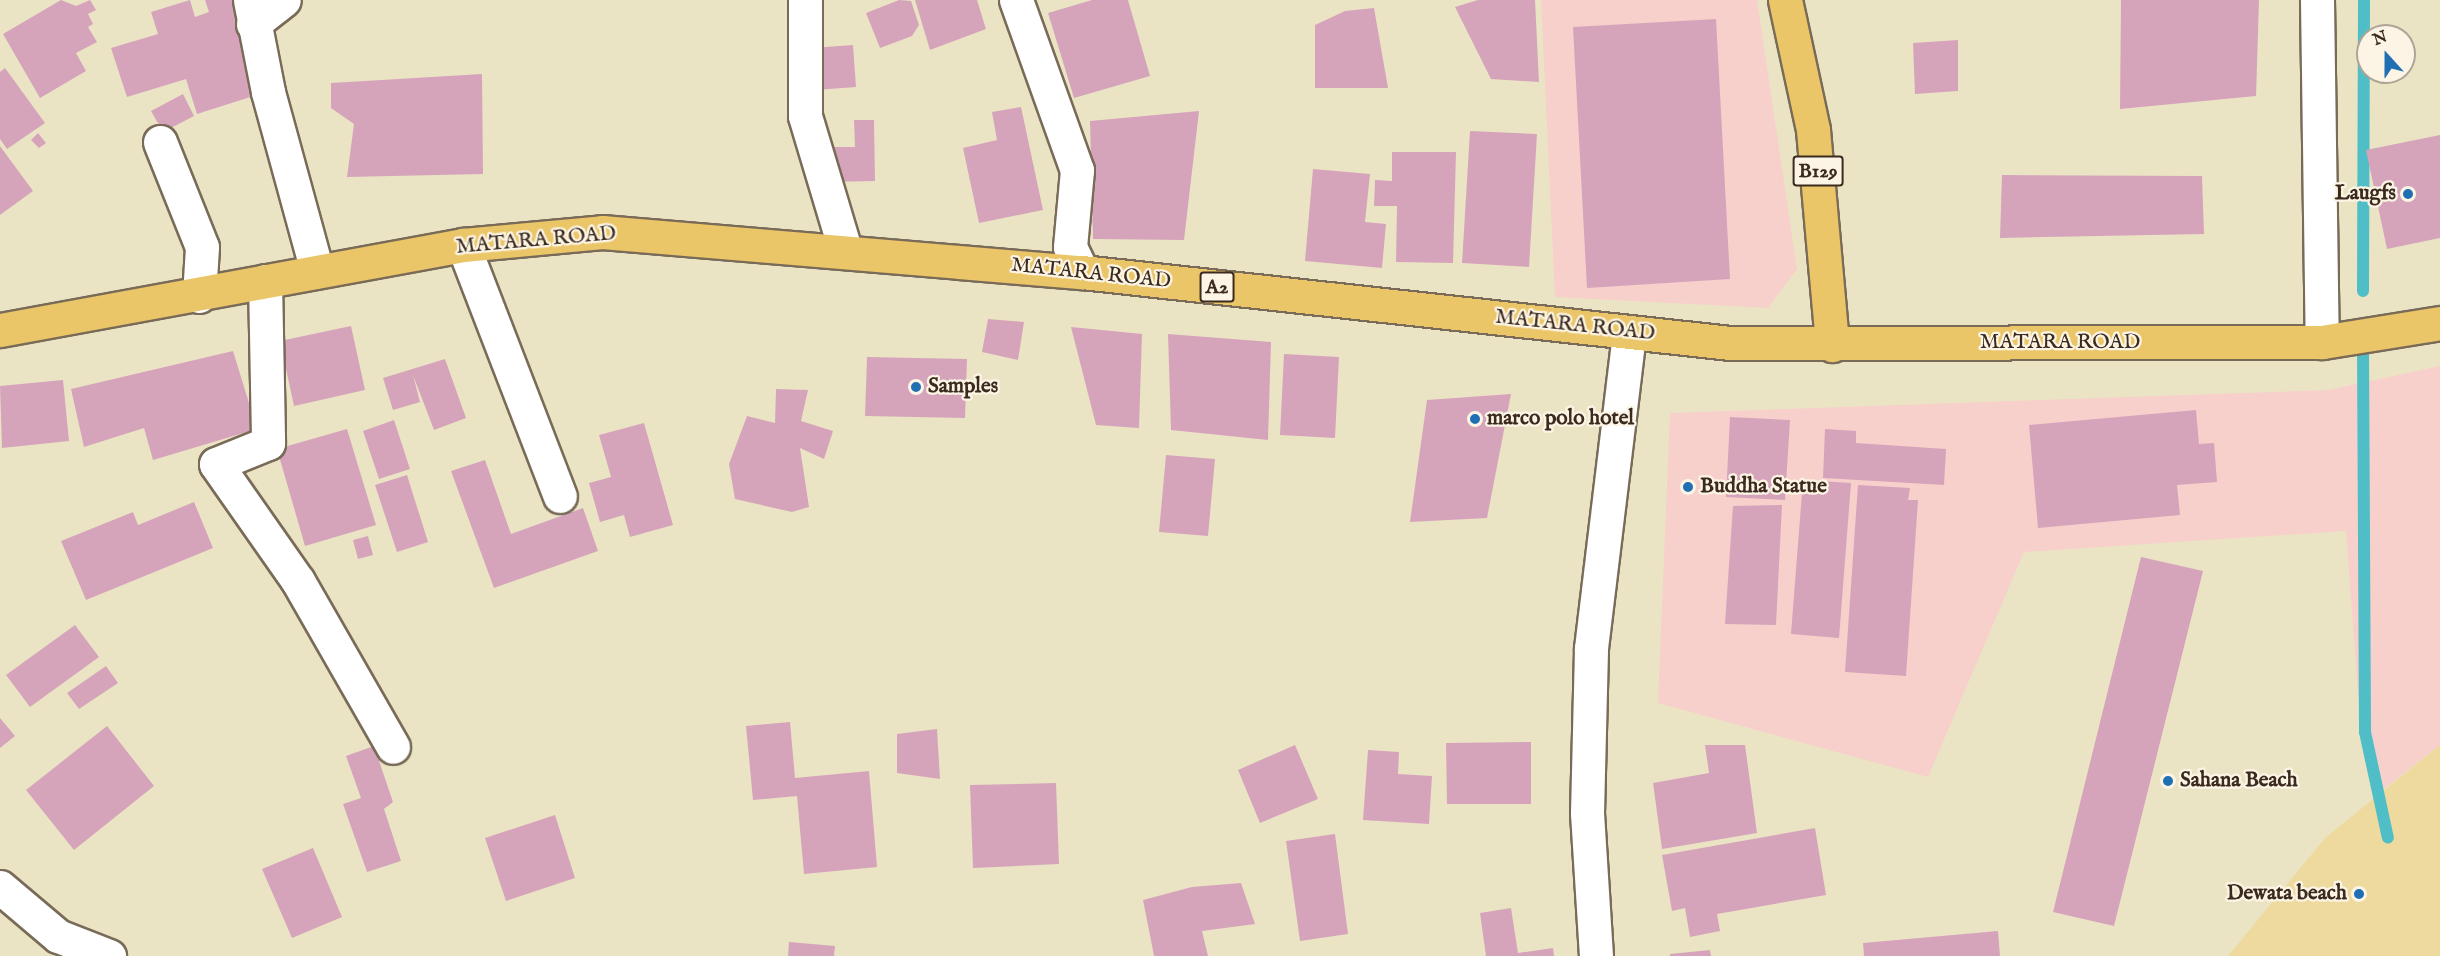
<!DOCTYPE html>
<style>
body{margin:0}
#map{position:relative;width:2440px;height:956px;overflow:hidden;background:#ebe4c4;font-family:"IM FELL English",serif}
div>[style]{position:absolute}
.built>*{inset:0;background:#f7d0cb}
.sand>*{inset:0;background:#eeda9e}
.stream>*{height:12px;margin:-6px;padding:0 6px;transform-origin:6px;border-radius:6px;background:#50bec7}
.building>*{inset:0;background:#d5a4bb}
.roads{filter:drop-shadow(2px 0 #796b58) drop-shadow(-2px 0 #796b58) drop-shadow(0 2px #796b58) drop-shadow(0 -2px #796b58)}
.minor>*{height:33px;margin:-16.5px;padding:0 16.5px;transform-origin:16.5px;border-radius:16.5px;background:#fff}
.tertiary>*{height:33px;margin:-16.5px;padding:0 16.5px;transform-origin:16.5px;border-radius:16.5px;background:#fff}
.primary>*{height:33px;margin:-16.5px;padding:0 16.5px;transform-origin:16.5px;border-radius:16.5px;background:#ebc669}
.trunk>*{height:33px;margin:-16.5px;padding:0 16.5px;transform-origin:16.5px;border-radius:16.5px;background:#ebc669}
.dots>*{width:16px;height:16px;translate:-50% -50%;box-sizing:border-box;border:3px solid #fcf5e5;border-radius:50%}
span{translate:-50% -50%;white-space:nowrap;text-align:center;line-height:1.15;-webkit-text-stroke:4.5px #fcf5e5;paint-order:stroke}
.shield-label span{padding:2px 4px;background:#fcf5e5;border:2px solid;border-radius:4px;-webkit-text-stroke-width:0}
.shield-label{font-size:20px;color:#3b2a1e;font-weight:700}
.poi-label{font-size:21px;color:#3b2a1e;font-weight:700}
.right{translate:-100% -50%;text-align:right}
.left{translate:0 -50%;text-align:left}
.street-label{font-size:21px;color:#3b2a1e}
.north{position:absolute;left:2356px;top:24px;width:60px;height:60px;box-sizing:border-box;background:#fcf5e5;border:2px solid #afa495;border-radius:50%;rotate:339deg;font-size:16px;font-weight:700;line-height:24px;text-align:center;color:#3b2a1e}
.north::after{content:'';display:block;margin:auto;width:21px;height:27px;background:#1f6fb2;clip-path:polygon(50% 0,100% 100%,50% 72%,0 100%)}
</style>
<div id="map">
<div class="built">
<i style="clip-path:polygon(1541px 0,1757px 0,1797px 269px,1768px 308px,1555px 297px)"></i>
<i style="clip-path:polygon(2440px 366px,2440px 745px,2374px 797px,2361px 733px,2346px 531px,2024px 552px,1928px 777px,1658px 703px,1670px 413px,2328px 390px)"></i>
</div>
<div class="sand">
<i style="clip-path:polygon(2440px 745px,2440px 956px,2228px 956px,2325px 838px)"></i>
</div>
<div class="stream">
<i style="left:2363px;top:291px;width:291px;rotate:-89.8deg"></i>
<i style="left:2363px;top:347px;width:385px;rotate:89.7deg"></i>
<i style="left:2365px;top:732px;width:108px;rotate:77.8deg"></i>
</div>
<div class="building">
<i style="clip-path:polygon(61px 0,76px 6px,90px 0,96px 10px,88px 14px,93px 24px,88px 27px,97px 42px,76px 53px,86px 71px,40px 98px,3px 34px)"></i>
<i style="clip-path:polygon(190px 0,195px 17px,209px 12px,205px 0,242px 0,269px 91px,197px 114px,186px 79px,127px 97px,111px 48px,158px 34px,151px 12px)"></i>
<i style="clip-path:polygon(899px 0,911px 1px,919px 25px,912px 36px,880px 48px,866px 13px)"></i>
<i style="clip-path:polygon(915px 0,977px 0,986px 29px,930px 50px)"></i>
<i style="clip-path:polygon(1092px 0,1128px 0,1150px 76px,1074px 98px,1048px 13px)"></i>
<i style="clip-path:polygon(1478px 0,1535px 0,1539px 82px,1491px 79px,1455px 7px)"></i>
<i style="clip-path:polygon(2121px 0,2259px 0,2256px 96px,2120px 109px)"></i>
<i style="clip-path:polygon(1374px 8px,1388px 88px,1315px 88px,1315px 25px,1345px 11px)"></i>
<i style="clip-path:polygon(1716px 19px,1730px 279px,1587px 288px,1573px 27px)"></i>
<i style="clip-path:polygon(1958px 40px,1958px 91px,1915px 94px,1913px 43px)"></i>
<i style="clip-path:polygon(853px 45px,856px 87px,816px 90px,812px 48px)"></i>
<i style="clip-path:polygon(5px 68px,45px 123px,7px 149px,0 139px,0 72px)"></i>
<i style="clip-path:polygon(482px 74px,483px 174px,347px 177px,354px 124px,331px 108px,331px 83px)"></i>
<i style="clip-path:polygon(183px 94px,194px 116px,163px 132px,151px 111px)"></i>
<i style="clip-path:polygon(1021px 107px,1043px 210px,979px 223px,963px 148px,997px 140px,992px 112px)"></i>
<i style="clip-path:polygon(1199px 111px,1184px 240px,1093px 239px,1090px 121px)"></i>
<i style="clip-path:polygon(854px 120px,874px 120px,875px 181px,826px 182px,826px 147px,855px 147px)"></i>
<i style="clip-path:polygon(1470px 131px,1537px 134px,1529px 267px,1462px 263px)"></i>
<i style="clip-path:polygon(38px 133px,46px 143px,39px 148px,31px 140px)"></i>
<i style="clip-path:polygon(2440px 135px,2440px 238px,2387px 249px,2366px 150px)"></i>
<i style="clip-path:polygon(0 146px,33px 191px,0 215px)"></i>
<i style="clip-path:polygon(1392px 152px,1456px 152px,1453px 263px,1396px 262px,1397px 206px,1374px 206px,1375px 180px,1392px 181px)"></i>
<i style="clip-path:polygon(1313px 169px,1370px 174px,1365px 222px,1386px 224px,1382px 268px,1305px 261px)"></i>
<i style="clip-path:polygon(2002px 175px,2202px 176px,2204px 234px,2000px 238px)"></i>
<i style="clip-path:polygon(988px 319px,1024px 322px,1018px 360px,982px 352px)"></i>
<i style="clip-path:polygon(351px 326px,365px 390px,294px 406px,280px 341px)"></i>
<i style="clip-path:polygon(1071px 327px,1142px 334px,1139px 428px,1096px 425px)"></i>
<i style="clip-path:polygon(1168px 334px,1271px 342px,1268px 440px,1171px 430px)"></i>
<i style="clip-path:polygon(233px 351px,257px 429px,153px 460px,144px 428px,84px 447px,71px 389px)"></i>
<i style="clip-path:polygon(1284px 354px,1339px 357px,1335px 438px,1280px 435px)"></i>
<i style="clip-path:polygon(867px 357px,967px 359px,965px 418px,865px 416px)"></i>
<i style="clip-path:polygon(445px 359px,466px 418px,434px 430px,413px 375px,420px 402px,393px 410px,383px 378px)"></i>
<i style="clip-path:polygon(63px 380px,69px 441px,2px 448px,0 386px)"></i>
<i style="clip-path:polygon(776px 389px,808px 390px,801px 421px,833px 431px,824px 459px,800px 448px,809px 507px,792px 512px,735px 499px,729px 464px,747px 416px,775px 423px)"></i>
<i style="clip-path:polygon(1511px 394px,1487px 518px,1410px 522px,1427px 400px)"></i>
<i style="clip-path:polygon(2196px 410px,2199px 444px,2214px 443px,2217px 482px,2177px 485px,2180px 515px,2038px 528px,2029px 425px)"></i>
<i style="clip-path:polygon(1730px 417px,1790px 420px,1785px 500px,1726px 497px)"></i>
<i style="clip-path:polygon(394px 420px,410px 469px,379px 479px,363px 431px)"></i>
<i style="clip-path:polygon(644px 423px,673px 525px,630px 537px,624px 515px,600px 522px,589px 483px,611px 477px,599px 435px)"></i>
<i style="clip-path:polygon(347px 429px,376px 525px,305px 546px,277px 449px)"></i>
<i style="clip-path:polygon(1825px 429px,1856px 431px,1856px 443px,1946px 449px,1944px 485px,1823px 478px)"></i>
<i style="clip-path:polygon(1166px 455px,1215px 459px,1208px 536px,1159px 532px)"></i>
<i style="clip-path:polygon(485px 460px,511px 534px,583px 508px,598px 551px,494px 588px,451px 471px)"></i>
<i style="clip-path:polygon(407px 475px,428px 542px,397px 552px,375px 485px)"></i>
<i style="clip-path:polygon(1803px 480px,1851px 483px,1839px 638px,1791px 634px)"></i>
<i style="clip-path:polygon(1858px 485px,1910px 488px,1908px 500px,1918px 500px,1906px 676px,1845px 672px)"></i>
<i style="clip-path:polygon(194px 502px,213px 548px,86px 600px,61px 541px,133px 512px,138px 525px)"></i>
<i style="clip-path:polygon(1782px 505px,1776px 625px,1725px 624px,1733px 506px)"></i>
<i style="clip-path:polygon(368px 536px,373px 555px,358px 559px,353px 540px)"></i>
<i style="clip-path:polygon(2141px 557px,2203px 571px,2114px 926px,2053px 912px)"></i>
<i style="clip-path:polygon(75px 625px,99px 657px,30px 707px,6px 675px)"></i>
<i style="clip-path:polygon(106px 666px,118px 683px,79px 709px,67px 693px)"></i>
<i style="clip-path:polygon(0 718px,15px 736px,0 748px)"></i>
<i style="clip-path:polygon(790px 722px,795px 778px,869px 771px,877px 867px,804px 874px,797px 796px,753px 800px,746px 726px)"></i>
<i style="clip-path:polygon(107px 726px,154px 786px,74px 850px,26px 790px)"></i>
<i style="clip-path:polygon(937px 729px,940px 779px,897px 773px,897px 734px)"></i>
<i style="clip-path:polygon(1531px 742px,1531px 804px,1447px 804px,1446px 743px)"></i>
<i style="clip-path:polygon(1295px 745px,1318px 799px,1260px 823px,1238px 770px)"></i>
<i style="clip-path:polygon(1705px 745px,1745px 745px,1757px 833px,1662px 849px,1653px 783px,1709px 773px)"></i>
<i style="clip-path:polygon(374px 746px,393px 802px,384px 809px,401px 861px,367px 872px,343px 804px,361px 798px,346px 756px)"></i>
<i style="clip-path:polygon(1368px 750px,1399px 752px,1398px 774px,1432px 776px,1429px 824px,1363px 820px)"></i>
<i style="clip-path:polygon(1056px 783px,1059px 864px,973px 868px,970px 785px)"></i>
<i style="clip-path:polygon(555px 815px,575px 878px,506px 901px,485px 838px)"></i>
<i style="clip-path:polygon(1815px 828px,1826px 895px,1717px 914px,1720px 931px,1690px 937px,1685px 908px,1672px 911px,1662px 855px)"></i>
<i style="clip-path:polygon(1335px 834px,1348px 934px,1300px 941px,1286px 841px)"></i>
<i style="clip-path:polygon(313px 848px,342px 917px,292px 938px,262px 869px)"></i>
<i style="clip-path:polygon(1241px 883px,1255px 924px,1202px 931px,1208px 956px,1154px 956px,1143px 900px,1192px 887px)"></i>
<i style="clip-path:polygon(1511px 908px,1518px 953px,1553px 948px,1554px 956px,1486px 956px,1480px 913px)"></i>
<i style="clip-path:polygon(1998px 931px,2000px 956px,1864px 956px,1863px 943px)"></i>
<i style="clip-path:polygon(789px 942px,835px 946px,834px 956px,788px 956px)"></i>
<i style="clip-path:polygon(1710px 950px,1711px 956px,1670px 956px,1670px 954px)"></i>
</div>
<div class="roads">
<div class="minor">
<i style="left:250px;top:0;width:94px;rotate:78.9deg"></i>
<i style="left:268px;top:92px;width:186px;rotate:74.7deg"></i>
<i style="left:805px;top:0;width:116px;rotate:90deg"></i>
<i style="left:805px;top:116px;width:139px;rotate:73.3deg"></i>
<i style="left:1016px;top:0;width:181px;rotate:70.3deg"></i>
<i style="left:1077px;top:170px;width:77px;rotate:95.2deg"></i>
<i style="left:1070px;top:247px;width:28px;rotate:64deg"></i>
<i style="left:2317px;top:0;width:342px;rotate:89.2deg"></i>
<i style="left:253px;top:24px;width:39px;rotate:-38deg"></i>
<i style="left:160px;top:142px;width:113px;rotate:68.2deg"></i>
<i style="left:202px;top:247px;width:49px;rotate:93.5deg"></i>
<i style="left:463px;top:245px;width:269px;rotate:68.9deg"></i>
<i style="left:265px;top:281px;width:162px;rotate:88.9deg"></i>
<i style="left:268px;top:443px;width:56px;rotate:158deg"></i>
<i style="left:216px;top:464px;width:143px;rotate:55deg"></i>
<i style="left:298px;top:581px;width:191px;rotate:60.2deg"></i>
<i style="left:0;top:887px;width:76px;rotate:40.2deg"></i>
<i style="left:58px;top:936px;width:55px;rotate:21.4deg"></i>
</div>
<div class="tertiary">
<i style="left:1596px;top:956px;width:143px;rotate:-93.6deg"></i>
<i style="left:1587px;top:813px;width:165px;rotate:-88.6deg"></i>
<i style="left:1591px;top:648px;width:318px;rotate:-83.1deg"></i>
</div>
<div class="primary">
<i style="left:1785px;top:0;width:133px;rotate:77.8deg"></i>
<i style="left:1813px;top:130px;width:216px;rotate:84.9deg"></i>
</div>
<div class="trunk">
<i style="left:0;top:330px;width:471px;rotate:-10.4deg"></i>
<i style="left:463px;top:245px;width:140px;rotate:-5.3deg"></i>
<i style="left:602px;top:232px;width:482px;rotate:4.8deg"></i>
<i style="left:1082px;top:272px;width:652px;rotate:6.25deg"></i>
<i style="left:1730px;top:343px;width:592px;rotate:-0.1deg"></i>
<i style="left:2322px;top:342px;width:120px;rotate:-9.1deg"></i>
</div>
</div>
<div class="dots">
<i style="left:2408px;top:194px;background:#1f6fb2"></i>
<i style="left:916px;top:387px;background:#1f6fb2"></i>
<i style="left:1475px;top:419px;background:#1f6fb2"></i>
<i style="left:1688px;top:487px;background:#1f6fb2"></i>
<i style="left:2168px;top:781px;background:#1f6fb2"></i>
<i style="left:2359px;top:894px;background:#1f6fb2"></i>
</div>
<div class="shield-label">
<span style="left:1818px;top:171px">B129</span>
<span style="left:1217px;top:287px">A2</span>
</div>
<div class="poi-label">
<span class="right" style="left:2396px;top:194px">Laugfs</span>
<span class="left" style="left:928px;top:387px">Samples</span>
<span class="left" style="left:1487px;top:419px">marco polo hotel</span>
<span class="left" style="left:1700px;top:487px">Buddha Statue</span>
<span class="left" style="left:2180px;top:781px">Sahana Beach</span>
<span class="right" style="left:2347px;top:894px">Dewata beach</span>
</div>
<div class="street-label">
<span style="left:536px;top:241px;rotate:-5deg">MATARA ROAD</span>
<span style="left:1091px;top:274px;rotate:6deg">MATARA ROAD</span>
<span style="left:1575px;top:326px;rotate:6deg">MATARA ROAD</span>
<span style="left:2060px;top:343px">MATARA ROAD</span>
</div>
<div class="north">N</div>
</div>
